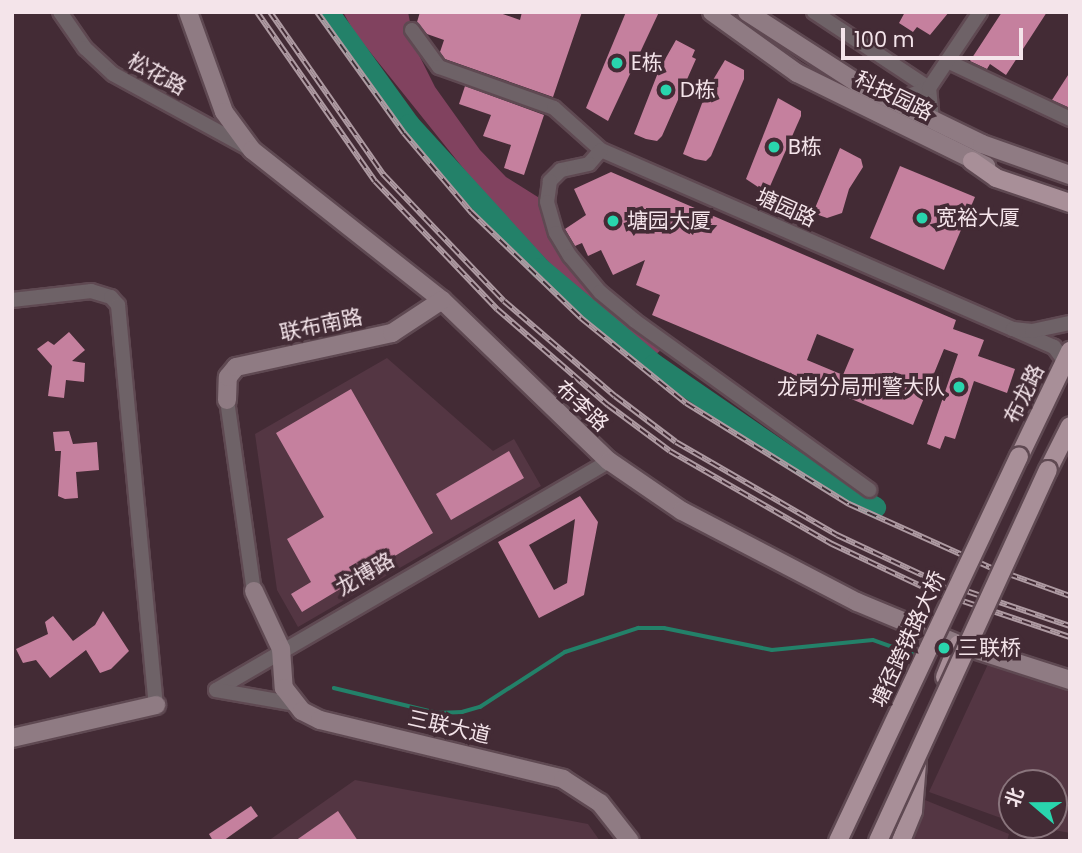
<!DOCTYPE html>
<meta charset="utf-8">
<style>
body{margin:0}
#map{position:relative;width:1082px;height:853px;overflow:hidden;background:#432b35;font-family:Poppins,"Noto Sans SC",sans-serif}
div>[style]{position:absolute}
.built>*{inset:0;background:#543643}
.green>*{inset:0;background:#81425f}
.stream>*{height:3.5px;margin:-1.75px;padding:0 1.75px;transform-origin:1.75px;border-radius:1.75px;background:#238169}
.river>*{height:21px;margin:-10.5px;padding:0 10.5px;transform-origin:10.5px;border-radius:10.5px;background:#238169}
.building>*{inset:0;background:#c5809e}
.roads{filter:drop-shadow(2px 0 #5f4952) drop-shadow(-2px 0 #5f4952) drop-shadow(0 2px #5f4952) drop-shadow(0 -2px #5f4952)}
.street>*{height:14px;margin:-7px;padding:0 7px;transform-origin:7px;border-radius:7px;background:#6e6267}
.secondary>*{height:18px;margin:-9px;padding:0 9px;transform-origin:9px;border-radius:9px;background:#8f7b83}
.primary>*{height:18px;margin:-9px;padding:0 9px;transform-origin:9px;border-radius:9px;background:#a88f98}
.rail>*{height:6px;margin-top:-3px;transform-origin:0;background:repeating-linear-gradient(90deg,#432b35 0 10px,#ae9aa2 0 20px);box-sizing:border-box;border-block:2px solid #ae9aa2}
.bridges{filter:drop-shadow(2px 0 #5f4952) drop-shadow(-2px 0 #5f4952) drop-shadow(0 2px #5f4952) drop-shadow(0 -2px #5f4952)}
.primary-bridge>*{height:18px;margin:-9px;padding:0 9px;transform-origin:9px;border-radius:9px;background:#a88f98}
.dots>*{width:19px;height:19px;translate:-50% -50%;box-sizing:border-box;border:4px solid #432b35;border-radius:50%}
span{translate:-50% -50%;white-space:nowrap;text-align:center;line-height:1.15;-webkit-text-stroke:7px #432b35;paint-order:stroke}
.poi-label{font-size:21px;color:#f4e4ea}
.left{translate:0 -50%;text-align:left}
.right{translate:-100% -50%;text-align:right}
.street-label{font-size:21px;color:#f4e4ea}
.frame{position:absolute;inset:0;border:14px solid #f4e4ea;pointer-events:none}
.north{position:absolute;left:998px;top:769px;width:70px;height:70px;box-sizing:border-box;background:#432b35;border:2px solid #8a757d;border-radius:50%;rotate:290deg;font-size:19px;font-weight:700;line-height:28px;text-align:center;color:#f4e4ea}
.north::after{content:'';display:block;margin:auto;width:24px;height:32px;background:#29d5ad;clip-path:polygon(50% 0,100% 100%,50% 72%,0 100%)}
.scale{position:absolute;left:841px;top:28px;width:182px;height:32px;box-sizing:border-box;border:4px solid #f4e4ea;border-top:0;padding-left:9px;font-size:21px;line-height:24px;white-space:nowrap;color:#f4e4ea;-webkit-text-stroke:5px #432b35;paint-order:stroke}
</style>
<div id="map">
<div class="built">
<i style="clip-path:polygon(387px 358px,493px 451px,514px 439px,541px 486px,298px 627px,277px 590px,255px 434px)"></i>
<i style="clip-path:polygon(988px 664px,1070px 685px,1070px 833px,1027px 825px,1054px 825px,1054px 783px,1012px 783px,1012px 822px,929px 792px)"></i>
<i style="clip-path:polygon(355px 780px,588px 824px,600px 841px,268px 841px)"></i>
<i style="clip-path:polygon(925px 800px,1009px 834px,1007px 841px,909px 841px)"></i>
</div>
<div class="green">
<i style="clip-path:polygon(343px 12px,408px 12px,415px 47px,435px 87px,480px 150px,506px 177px,541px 199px,549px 237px,580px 277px,662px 349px,653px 357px,558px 272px,483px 193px,354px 32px)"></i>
</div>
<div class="stream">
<i style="left:334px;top:688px;width:106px;rotate:13.6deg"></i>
<i style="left:437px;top:713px;width:25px;rotate:-2deg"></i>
<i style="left:462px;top:712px;width:19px;rotate:-16deg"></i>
<i style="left:480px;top:707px;width:101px;rotate:-32.9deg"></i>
<i style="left:565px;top:652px;width:77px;rotate:-18.2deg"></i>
<i style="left:638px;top:628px;width:26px"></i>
<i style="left:664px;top:628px;width:110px;rotate:11.5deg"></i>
<i style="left:772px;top:650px;width:101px;rotate:-5.7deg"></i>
<i style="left:873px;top:640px;width:48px;rotate:19.6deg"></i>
</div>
<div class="river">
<i style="left:328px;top:12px;width:138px;rotate:54.1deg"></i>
<i style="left:409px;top:124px;width:195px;rotate:47.7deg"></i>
<i style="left:540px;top:268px;width:149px;rotate:40.1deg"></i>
<i style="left:654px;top:364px;width:168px;rotate:34.5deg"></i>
<i style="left:792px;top:459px;width:96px;rotate:30deg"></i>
</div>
<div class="building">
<i style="clip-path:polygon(420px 12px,497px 12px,520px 20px,522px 12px,582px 12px,553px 97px,445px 59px,440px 52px,444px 40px,427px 34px,417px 22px)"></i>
<i style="clip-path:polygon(626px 12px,659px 12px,608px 121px,586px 108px)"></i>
<i style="clip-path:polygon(905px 12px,949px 12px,930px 35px,917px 27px,913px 32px,899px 23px)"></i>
<i style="clip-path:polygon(1002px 12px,1047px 12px,1006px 75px,990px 64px,987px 69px,970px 61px)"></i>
<i style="clip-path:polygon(676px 40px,695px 50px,692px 57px,696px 59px,662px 136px,657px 141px,646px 139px,634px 134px,659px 70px)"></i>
<i style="clip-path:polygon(725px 60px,744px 70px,744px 79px,711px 156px,706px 161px,695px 159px,683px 154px,707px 90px)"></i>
<i style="clip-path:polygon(1070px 72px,1070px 108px,1052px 100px)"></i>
<i style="clip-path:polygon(465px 86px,544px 115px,524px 175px,504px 168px,511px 145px,483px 136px,491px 115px,459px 104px)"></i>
<i style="clip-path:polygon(778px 98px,801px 111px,801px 116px,767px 193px,746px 179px)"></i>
<i style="clip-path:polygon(840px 148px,861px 159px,863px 167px,849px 189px,842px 213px,827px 218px,813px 213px)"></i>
<i style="clip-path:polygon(900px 166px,975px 197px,944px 270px,870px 238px)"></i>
<i style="clip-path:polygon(evenodd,611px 172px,956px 320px,953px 329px,984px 340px,978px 356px,1015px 369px,1007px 393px,974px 381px,955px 439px,945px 436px,940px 449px,927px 444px,958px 354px,944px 349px,913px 425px,652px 315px,660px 295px,636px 285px,645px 260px,613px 275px,601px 250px,588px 256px,582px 243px,575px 246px,565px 229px,586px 215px,574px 189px,611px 172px,817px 334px,854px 349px,843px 375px,807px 360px,817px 334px)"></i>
<i style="clip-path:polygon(69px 332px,85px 350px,72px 361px,85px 363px,84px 382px,66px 380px,64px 398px,48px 396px,52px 366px,37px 349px,48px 341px,54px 345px)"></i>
<i style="clip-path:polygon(351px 389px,433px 533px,302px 612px,291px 594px,311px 582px,287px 539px,324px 517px,276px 433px)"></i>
<i style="clip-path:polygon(69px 431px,73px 444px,97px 442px,99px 470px,76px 472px,78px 498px,65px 499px,58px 496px,61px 451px,55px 451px,53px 432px)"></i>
<i style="clip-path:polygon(509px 451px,524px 478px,451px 520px,436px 494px)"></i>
<i style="clip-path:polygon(evenodd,580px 496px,598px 522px,584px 595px,539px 618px,498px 542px,580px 496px,575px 519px,567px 583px,554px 590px,529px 545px,575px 519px)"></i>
<i style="clip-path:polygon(103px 611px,129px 651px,111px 669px,100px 673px,86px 650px,50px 678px,36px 660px,23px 663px,16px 649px,48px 634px,45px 622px,53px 616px,73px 641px,95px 625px)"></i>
<i style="clip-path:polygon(251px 806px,258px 816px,223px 841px,213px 841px,209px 834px)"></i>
<i style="clip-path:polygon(338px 811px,358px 841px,295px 841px)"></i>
</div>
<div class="roads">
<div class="street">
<i style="left:60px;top:12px;width:44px;rotate:55.2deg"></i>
<i style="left:85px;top:48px;width:38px;rotate:43deg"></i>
<i style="left:113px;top:74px;width:154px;rotate:28.7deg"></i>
<i style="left:814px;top:12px;width:138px;rotate:33.5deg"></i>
<i style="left:412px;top:30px;width:46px;rotate:53.9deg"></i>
<i style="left:439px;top:67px;width:122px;rotate:19.6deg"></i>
<i style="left:554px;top:108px;width:63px;rotate:41.8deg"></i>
<i style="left:601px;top:150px;width:449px;rotate:23.5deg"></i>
<i style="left:947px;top:61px;width:136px;rotate:25.2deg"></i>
<i style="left:893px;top:102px;width:39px;rotate:-21deg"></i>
<i style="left:932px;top:121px;width:33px;rotate:-95deg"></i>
<i style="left:929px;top:88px;width:92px;rotate:-56.1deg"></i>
<i style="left:601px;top:150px;width:18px;rotate:131deg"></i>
<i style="left:589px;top:164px;width:29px;rotate:168deg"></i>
<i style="left:561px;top:170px;width:16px;rotate:135deg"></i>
<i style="left:550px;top:181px;width:21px;rotate:98deg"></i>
<i style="left:547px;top:202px;width:32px;rotate:74deg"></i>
<i style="left:556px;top:233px;width:27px;rotate:59deg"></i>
<i style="left:570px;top:256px;width:47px;rotate:50.2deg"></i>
<i style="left:600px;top:292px;width:45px;rotate:39.6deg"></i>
<i style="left:635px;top:321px;width:289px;rotate:35.8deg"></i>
<i style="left:12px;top:300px;width:80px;rotate:-6.5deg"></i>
<i style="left:91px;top:291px;width:21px;rotate:17deg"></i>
<i style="left:111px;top:297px;width:11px;rotate:49deg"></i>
<i style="left:118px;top:305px;width:402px;rotate:84.6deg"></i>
<i style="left:1065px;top:362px;width:19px;rotate:-126deg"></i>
<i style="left:1054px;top:347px;width:45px;rotate:-156.3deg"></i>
<i style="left:1013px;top:329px;width:19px;rotate:6deg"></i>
<i style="left:1032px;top:331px;width:39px;rotate:-12deg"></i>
<i style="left:227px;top:400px;width:193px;rotate:82deg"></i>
<i style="left:216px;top:690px;width:455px;rotate:-30.2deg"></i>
<i style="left:216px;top:690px;width:80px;rotate:10deg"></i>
</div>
<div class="secondary">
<i style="left:188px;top:12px;width:106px;rotate:70.2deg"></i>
<i style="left:224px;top:112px;width:47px;rotate:53.6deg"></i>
<i style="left:252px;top:150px;width:242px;rotate:38.3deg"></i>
<i style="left:442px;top:300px;width:232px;rotate:44deg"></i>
<i style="left:609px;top:461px;width:88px;rotate:34.4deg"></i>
<i style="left:682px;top:511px;width:197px;rotate:27.5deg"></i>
<i style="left:857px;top:602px;width:109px;rotate:22.6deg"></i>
<i style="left:958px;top:644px;width:118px;rotate:17.8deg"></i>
<i style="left:712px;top:12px;width:105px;rotate:35.7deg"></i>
<i style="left:797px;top:73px;width:211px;rotate:26.2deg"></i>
<i style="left:747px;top:12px;width:131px;rotate:32.8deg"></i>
<i style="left:857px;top:83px;width:139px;rotate:26deg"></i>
<i style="left:982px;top:144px;width:93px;rotate:19.4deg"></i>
<i style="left:227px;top:400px;width:23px;rotate:-88deg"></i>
<i style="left:228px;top:377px;width:13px;rotate:-51deg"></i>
<i style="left:236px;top:367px;width:160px;rotate:-12.3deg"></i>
<i style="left:392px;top:333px;width:60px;rotate:-33.4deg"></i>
<i style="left:254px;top:591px;width:64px;rotate:65deg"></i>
<i style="left:281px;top:649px;width:39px;rotate:86deg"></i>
<i style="left:284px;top:688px;width:29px;rotate:52deg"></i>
<i style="left:302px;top:711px;width:20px;rotate:27deg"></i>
<i style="left:320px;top:720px;width:250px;rotate:13.6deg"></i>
<i style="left:563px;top:779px;width:44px;rotate:33deg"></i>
<i style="left:600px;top:803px;width:48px;rotate:51.7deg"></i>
<i style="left:12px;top:738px;width:148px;rotate:-12.9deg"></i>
</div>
<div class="primary">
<i style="left:972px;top:161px;width:29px;rotate:35deg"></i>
<i style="left:996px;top:178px;width:78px;rotate:18.7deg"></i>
<i style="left:1019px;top:457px;width:118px;rotate:-64.3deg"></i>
<i style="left:1048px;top:470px;width:49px;rotate:-63.4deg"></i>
<i style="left:945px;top:677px;width:35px;rotate:-68deg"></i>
<i style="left:901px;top:841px;width:32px;rotate:-68deg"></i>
<i style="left:913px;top:811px;width:48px;rotate:-85.2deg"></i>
</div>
</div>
<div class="rail">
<i style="left:257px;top:12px;width:206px;rotate:55.1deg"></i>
<i style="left:375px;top:181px;width:177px;rotate:46.4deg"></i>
<i style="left:497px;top:309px;width:147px;rotate:40.9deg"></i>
<i style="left:608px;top:405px;width:77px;rotate:36.6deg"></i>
<i style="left:670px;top:451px;width:187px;rotate:29.9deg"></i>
<i style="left:832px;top:544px;width:105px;rotate:25.3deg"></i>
<i style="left:927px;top:589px;width:151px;rotate:18.6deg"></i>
<i style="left:270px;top:12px;width:198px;rotate:55.1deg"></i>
<i style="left:383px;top:174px;width:175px;rotate:46.4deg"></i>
<i style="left:504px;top:301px;width:146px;rotate:40.6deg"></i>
<i style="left:615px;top:396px;width:76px;rotate:37deg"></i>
<i style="left:676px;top:442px;width:186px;rotate:30deg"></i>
<i style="left:837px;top:535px;width:104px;rotate:25.1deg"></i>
<i style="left:931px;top:579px;width:147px;rotate:18.7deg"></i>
<i style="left:317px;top:12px;width:149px;rotate:54.3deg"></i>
<i style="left:404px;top:133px;width:104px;rotate:49.7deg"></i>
<i style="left:471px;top:212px;width:153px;rotate:43.9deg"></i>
<i style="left:581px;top:318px;width:135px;rotate:39deg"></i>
<i style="left:686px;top:403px;width:192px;rotate:31.8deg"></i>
<i style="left:849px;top:504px;width:154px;rotate:24.2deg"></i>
<i style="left:989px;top:567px;width:86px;rotate:19.7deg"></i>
</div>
<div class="bridges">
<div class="primary-bridge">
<i style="left:838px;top:841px;width:425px;rotate:-64.8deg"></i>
<i style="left:878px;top:841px;width:408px;rotate:-65.4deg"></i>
</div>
</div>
<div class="dots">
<i style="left:617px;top:63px;background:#29d5ad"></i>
<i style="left:666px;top:90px;background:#29d5ad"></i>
<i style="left:774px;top:147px;background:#29d5ad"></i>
<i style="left:922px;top:218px;background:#29d5ad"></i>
<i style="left:613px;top:221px;background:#29d5ad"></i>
<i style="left:959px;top:387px;background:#29d5ad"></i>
<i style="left:944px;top:648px;background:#29d5ad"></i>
</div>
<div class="poi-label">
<span class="left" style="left:631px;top:63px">E栋</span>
<span class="left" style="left:680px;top:90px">D栋</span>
<span class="left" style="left:788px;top:147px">B栋</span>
<span class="left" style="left:936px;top:218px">宽裕大厦</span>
<span class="left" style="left:627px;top:221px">塘园大厦</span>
<span class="right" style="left:945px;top:387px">龙岗分局刑警大队</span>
<span class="left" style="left:958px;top:648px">三联桥</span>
</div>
<div class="street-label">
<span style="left:157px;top:74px;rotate:29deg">松花路</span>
<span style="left:894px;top:96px;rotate:26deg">科技园路</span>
<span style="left:786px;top:208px;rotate:24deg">塘园路</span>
<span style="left:321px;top:325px;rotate:-12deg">联布南路</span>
<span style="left:1024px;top:394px;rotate:-64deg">布龙路</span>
<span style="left:582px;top:406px;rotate:43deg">布李路</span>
<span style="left:365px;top:574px;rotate:-30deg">龙博路</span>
<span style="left:908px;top:639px;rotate:-65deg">塘径跨铁路大桥</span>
<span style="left:449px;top:727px;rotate:13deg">三联大道</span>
</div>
<div class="frame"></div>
<div class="north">北</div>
<div class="scale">100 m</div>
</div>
